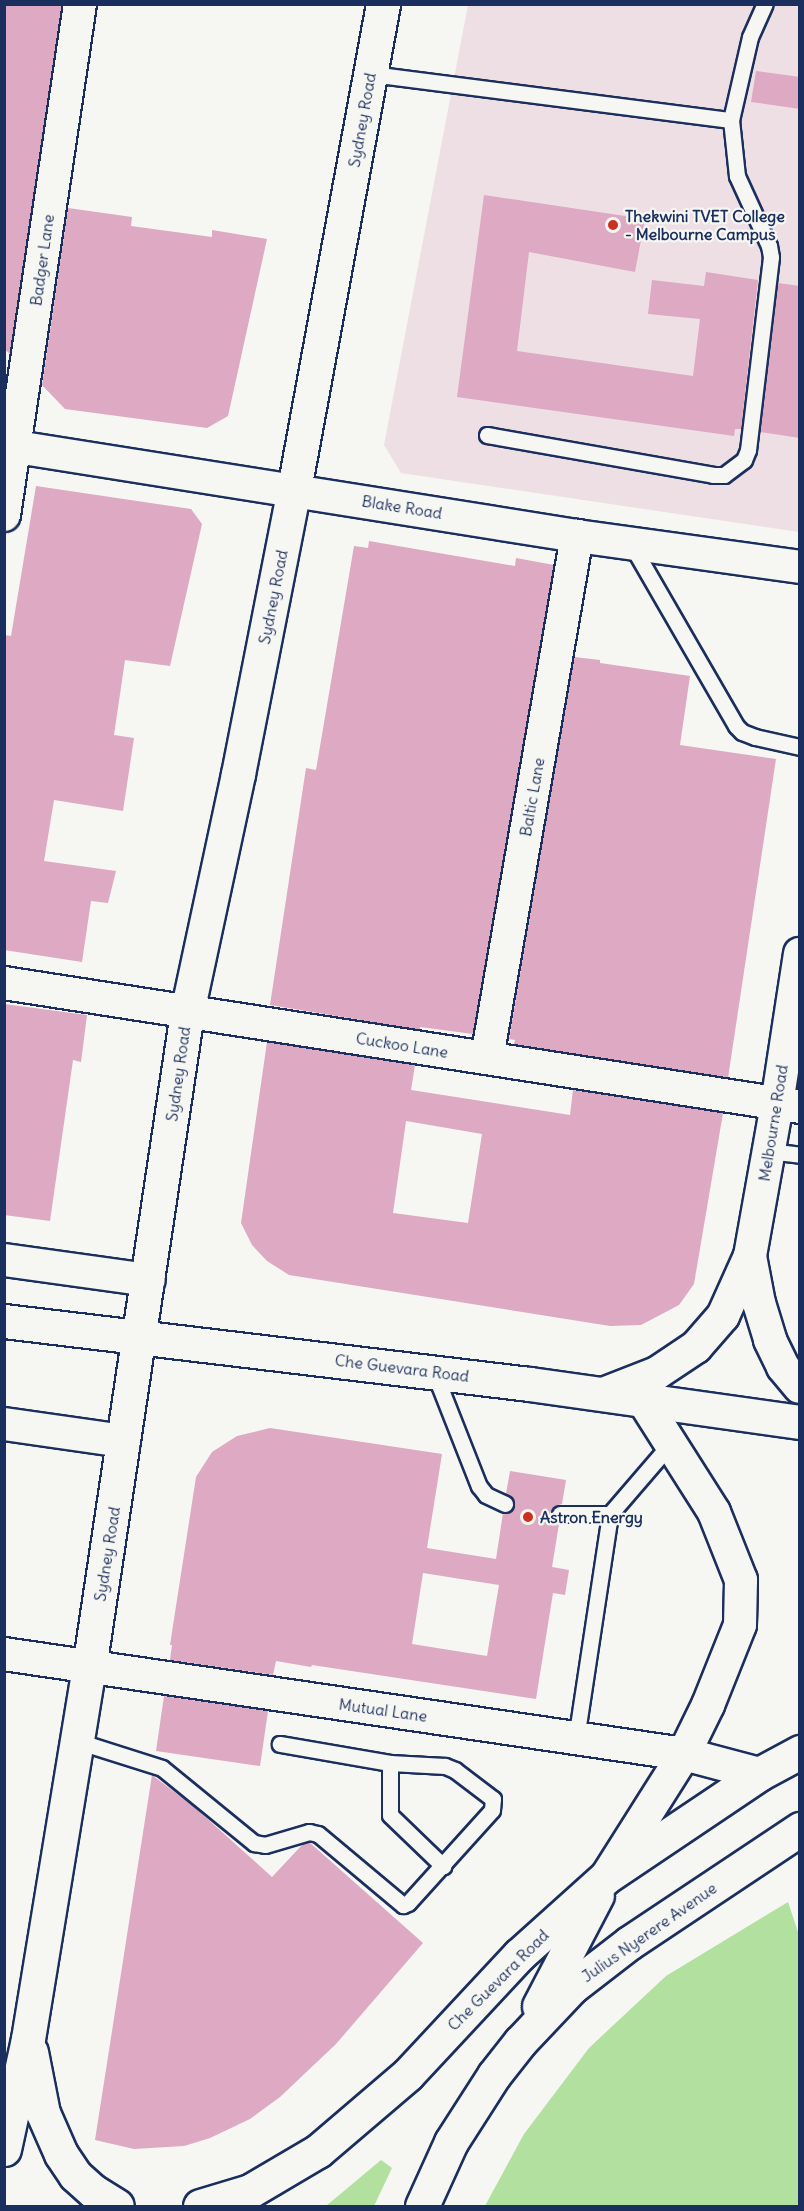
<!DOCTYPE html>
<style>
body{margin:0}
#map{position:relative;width:804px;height:2211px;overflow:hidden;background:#f6f6f2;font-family:Delius,sans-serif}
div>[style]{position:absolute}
.built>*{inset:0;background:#eedfe4}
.green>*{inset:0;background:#b1e09f}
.building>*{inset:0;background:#dda9c3}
.roads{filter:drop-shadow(2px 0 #1b2f5e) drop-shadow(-2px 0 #1b2f5e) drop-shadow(0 2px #1b2f5e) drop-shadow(0 -2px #1b2f5e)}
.lane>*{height:15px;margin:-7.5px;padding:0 7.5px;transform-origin:7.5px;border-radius:7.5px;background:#f6f6f2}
.street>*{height:32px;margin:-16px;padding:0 16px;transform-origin:16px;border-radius:16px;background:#f6f6f2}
.secondary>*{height:33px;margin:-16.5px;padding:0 16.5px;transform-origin:16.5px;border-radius:16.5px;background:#f6f6f2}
.dots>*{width:16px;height:16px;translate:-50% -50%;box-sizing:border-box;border:3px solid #f6f6f2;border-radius:50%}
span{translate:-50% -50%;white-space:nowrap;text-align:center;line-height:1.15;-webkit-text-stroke:4.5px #f6f6f2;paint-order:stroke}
.street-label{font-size:16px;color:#1b2f5e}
.poi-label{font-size:16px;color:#1b2f5e;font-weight:700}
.left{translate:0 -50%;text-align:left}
.frame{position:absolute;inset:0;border:6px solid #1b2f5e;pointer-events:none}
</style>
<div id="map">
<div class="built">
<i style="clip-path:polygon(468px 5px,799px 5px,799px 532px,401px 473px,384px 445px)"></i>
</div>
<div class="green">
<i style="clip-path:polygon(788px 1902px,800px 1938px,799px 2206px,485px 2206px,524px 2134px,589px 2048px,666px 1976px)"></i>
<i style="clip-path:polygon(381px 2160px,392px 2168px,374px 2206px,326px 2206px)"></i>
</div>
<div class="building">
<i style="clip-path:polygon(4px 4px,62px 4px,10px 354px,4px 349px)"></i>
<i style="clip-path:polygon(756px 71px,800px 77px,800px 109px,751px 102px)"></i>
<i style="clip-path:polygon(484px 195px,645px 219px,635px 272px,529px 252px,517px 351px,693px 376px,700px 319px,648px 314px,652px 280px,704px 286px,706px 272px,758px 280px,741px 429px,735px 429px,734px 436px,457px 397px)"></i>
<i style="clip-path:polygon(68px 208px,132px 217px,131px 226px,212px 237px,212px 230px,267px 239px,228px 416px,207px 428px,65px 409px,42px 385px)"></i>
<i style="clip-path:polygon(778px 283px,800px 286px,800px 438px,760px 432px)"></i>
<i style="clip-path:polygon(36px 486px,191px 509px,202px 524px,170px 666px,125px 660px,114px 735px,134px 738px,123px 811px,54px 800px,44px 861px,116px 871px,108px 903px,91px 901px,82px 962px,4px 950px,4px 635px,11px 636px)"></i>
<i style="clip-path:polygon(369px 541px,515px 566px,516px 558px,554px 565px,473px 1034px,420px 1027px,420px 1030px,270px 1005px,306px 768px,316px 770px,354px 546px,368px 548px)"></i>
<i style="clip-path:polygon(574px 657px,600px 660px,600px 663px,690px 676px,680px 745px,776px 759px,728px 1078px,514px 1044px,515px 1040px,509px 1039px)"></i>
<i style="clip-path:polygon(4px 1004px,87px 1015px,81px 1062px,73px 1060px,50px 1221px,4px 1215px)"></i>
<i style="clip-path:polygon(evenodd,267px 1042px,415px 1065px,411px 1090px,570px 1115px,573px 1090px,723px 1113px,694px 1284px,679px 1305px,641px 1325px,610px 1326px,289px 1275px,267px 1261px,252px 1245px,241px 1223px,267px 1042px,406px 1121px,482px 1134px,468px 1223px,393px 1213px,406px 1121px)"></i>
<i style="clip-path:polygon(evenodd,270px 1428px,442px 1454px,427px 1548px,496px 1559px,503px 1513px,511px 1512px,515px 1504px,513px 1498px,506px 1494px,510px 1471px,566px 1480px,562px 1504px,555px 1506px,550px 1513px,552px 1519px,559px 1524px,552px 1567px,569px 1570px,565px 1595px,553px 1593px,536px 1699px,312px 1665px,311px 1667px,276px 1661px,273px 1675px,170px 1660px,172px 1645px,170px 1645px,196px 1477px,212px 1452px,237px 1436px,270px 1428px,423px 1573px,499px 1585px,487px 1656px,412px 1644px,423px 1573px)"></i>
<i style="clip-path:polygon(164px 1696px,268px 1711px,260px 1766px,156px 1751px)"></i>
<i style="clip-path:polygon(152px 1775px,193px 1806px,272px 1877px,303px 1844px,309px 1842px,423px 1943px,336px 2044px,280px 2097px,250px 2119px,210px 2138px,184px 2146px,134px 2149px,95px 2140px)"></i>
</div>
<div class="roads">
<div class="lane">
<i style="left:371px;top:74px;width:363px;rotate:7.3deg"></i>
<i style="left:487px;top:435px;width:230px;rotate:10deg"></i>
<i style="left:713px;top:475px;width:11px"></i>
<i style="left:724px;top:475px;width:25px;rotate:-37deg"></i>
<i style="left:744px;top:460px;width:11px;rotate:-68deg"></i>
<i style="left:748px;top:450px;width:194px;rotate:-83.2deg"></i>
<i style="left:771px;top:257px;width:11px;rotate:-100deg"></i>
<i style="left:769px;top:246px;width:77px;rotate:-114.6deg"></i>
<i style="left:737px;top:176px;width:56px;rotate:-96.1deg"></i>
<i style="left:731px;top:120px;width:85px;rotate:-77.1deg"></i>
<i style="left:750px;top:37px;width:36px;rotate:-66deg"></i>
<i style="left:631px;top:544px;width:210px;rotate:60deg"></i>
<i style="left:736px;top:726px;width:8px;rotate:45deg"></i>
<i style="left:742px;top:732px;width:14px;rotate:21deg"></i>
<i style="left:755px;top:737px;width:46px;rotate:12.5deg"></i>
<i style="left:769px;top:1151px;width:31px;rotate:7deg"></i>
<i style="left:434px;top:1372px;width:123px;rotate:68.5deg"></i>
<i style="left:479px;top:1486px;width:11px;rotate:52deg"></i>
<i style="left:486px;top:1495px;width:21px;rotate:25deg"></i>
<i style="left:560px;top:1514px;width:50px"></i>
<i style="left:576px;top:1739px;width:228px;rotate:-81.4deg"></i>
<i style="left:610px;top:1514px;width:94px;rotate:-49.3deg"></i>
<i style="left:77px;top:1741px;width:89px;rotate:17.6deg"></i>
<i style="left:162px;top:1768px;width:119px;rotate:39.2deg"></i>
<i style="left:254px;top:1843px;width:11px;rotate:10deg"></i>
<i style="left:265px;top:1845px;width:46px;rotate:-16.5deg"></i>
<i style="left:309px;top:1832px;width:9px;rotate:13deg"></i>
<i style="left:318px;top:1834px;width:111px;rotate:39.9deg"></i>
<i style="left:403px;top:1905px;width:5px;rotate:-22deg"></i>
<i style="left:408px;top:1903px;width:125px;rotate:-47.9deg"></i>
<i style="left:492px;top:1810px;width:11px;rotate:-85deg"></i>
<i style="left:493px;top:1799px;width:48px;rotate:-142.7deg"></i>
<i style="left:455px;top:1770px;width:11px;rotate:-158deg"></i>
<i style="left:445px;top:1766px;width:55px;rotate:-176.9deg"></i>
<i style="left:390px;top:1763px;width:112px;rotate:-170.2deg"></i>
<i style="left:390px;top:1763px;width:52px;rotate:90deg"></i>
<i style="left:390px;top:1815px;width:74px;rotate:43.9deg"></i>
</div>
<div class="street">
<i style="left:4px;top:445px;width:580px;rotate:9.02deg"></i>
<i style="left:577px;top:536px;width:225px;rotate:7.9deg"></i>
<i style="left:4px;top:515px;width:517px;rotate:-81.54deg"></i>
<i style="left:4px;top:983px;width:806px;rotate:8.85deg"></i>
<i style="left:487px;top:1058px;width:530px;rotate:-80.22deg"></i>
<i style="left:750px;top:1256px;width:48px;rotate:79.2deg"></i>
<i style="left:759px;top:1303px;width:39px;rotate:73deg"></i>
<i style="left:770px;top:1340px;width:30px;rotate:64deg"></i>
<i style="left:783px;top:1367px;width:26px;rotate:50deg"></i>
<i style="left:4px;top:1260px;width:146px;rotate:7.9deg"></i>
<i style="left:606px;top:1393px;width:55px;rotate:-21.4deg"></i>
<i style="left:657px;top:1373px;width:47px;rotate:-33.7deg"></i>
<i style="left:696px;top:1347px;width:41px;rotate:-48.9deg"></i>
<i style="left:723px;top:1316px;width:66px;rotate:-65.8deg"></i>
<i style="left:750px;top:1256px;width:154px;rotate:-79.9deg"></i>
<i style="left:777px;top:1104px;width:152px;rotate:-81.3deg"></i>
<i style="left:4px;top:1424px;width:121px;rotate:8.1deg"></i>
<i style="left:4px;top:1654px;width:687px;rotate:8.37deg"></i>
<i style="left:684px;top:1754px;width:78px;rotate:14.9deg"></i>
<i style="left:607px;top:1876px;width:144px;rotate:-57.7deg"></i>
<i style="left:684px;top:1754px;width:55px;rotate:-63.9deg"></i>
<i style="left:708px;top:1705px;width:86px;rotate:-68.2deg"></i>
<i style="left:740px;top:1625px;width:45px;rotate:-88.7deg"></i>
<i style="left:741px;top:1580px;width:73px;rotate:-111.7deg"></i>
<i style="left:714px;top:1512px;width:133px;rotate:-122.4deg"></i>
</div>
<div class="secondary">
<i style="left:4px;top:1321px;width:529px;rotate:6.84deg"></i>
<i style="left:529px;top:1384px;width:274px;rotate:8deg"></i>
<i style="left:539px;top:2006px;width:125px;rotate:-62.4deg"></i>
<i style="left:31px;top:2052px;width:62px;rotate:78.9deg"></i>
<i style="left:43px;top:2113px;width:45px;rotate:66.3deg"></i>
<i style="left:61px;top:2154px;width:25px;rotate:56deg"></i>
<i style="left:75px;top:2175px;width:24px;rotate:42deg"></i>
<i style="left:93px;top:2191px;width:28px;rotate:32deg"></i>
<i style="left:4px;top:2149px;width:113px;rotate:-77.7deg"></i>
<i style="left:28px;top:2039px;width:376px;rotate:-80.7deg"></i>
<i style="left:89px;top:1668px;width:663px;rotate:-81.5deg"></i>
<i style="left:187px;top:1012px;width:243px;rotate:-77.9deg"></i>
<i style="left:238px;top:774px;width:290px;rotate:-78.9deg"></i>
<i style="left:294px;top:489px;width:493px;rotate:-79.6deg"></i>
<i style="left:200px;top:2206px;width:52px;rotate:-16.7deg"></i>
<i style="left:250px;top:2191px;width:79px;rotate:-30.5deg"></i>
<i style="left:318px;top:2151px;width:118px;rotate:-40.5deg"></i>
<i style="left:408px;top:2074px;width:163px;rotate:-47deg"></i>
<i style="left:519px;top:1955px;width:117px;rotate:-41.9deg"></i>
<i style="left:606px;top:1877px;width:184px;rotate:-33.9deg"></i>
<i style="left:759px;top:1774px;width:47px;rotate:-28.2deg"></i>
<i style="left:422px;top:2206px;width:70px;rotate:-65.6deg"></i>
<i style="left:451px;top:2142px;width:80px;rotate:-57.3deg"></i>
<i style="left:494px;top:2075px;width:42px;rotate:-51.8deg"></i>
<i style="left:520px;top:2042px;width:76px;rotate:-46.6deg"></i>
<i style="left:572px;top:1987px;width:72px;rotate:-37.7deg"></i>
<i style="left:629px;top:1943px;width:206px;rotate:-33.7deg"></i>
</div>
</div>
<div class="dots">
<i style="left:613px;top:225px;background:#c8321e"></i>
<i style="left:528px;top:1517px;background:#c8321e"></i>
</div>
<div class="street-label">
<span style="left:362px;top:120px;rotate:-80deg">Sydney Road</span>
<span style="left:42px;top:260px;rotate:-82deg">Badger Lane</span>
<span style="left:402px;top:507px;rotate:9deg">Blake Road</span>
<span style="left:273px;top:597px;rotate:-79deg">Sydney Road</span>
<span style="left:532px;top:797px;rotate:-80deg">Baltic Lane</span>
<span style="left:402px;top:1045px;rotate:9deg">Cuckoo Lane</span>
<span style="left:178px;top:1074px;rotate:-82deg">Sydney Road</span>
<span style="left:773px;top:1123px;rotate:-81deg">Melbourne Road</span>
<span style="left:402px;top:1368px;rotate:7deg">Che Guevara Road</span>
<span style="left:107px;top:1554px;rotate:-81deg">Sydney Road</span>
<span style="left:383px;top:1710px;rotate:8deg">Mutual Lane</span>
<span style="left:649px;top:1932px;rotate:-35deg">Julius Nyerere Avenue</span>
<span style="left:498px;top:1980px;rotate:-45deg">Che Guevara Road</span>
</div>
<div class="poi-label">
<span class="left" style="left:625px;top:225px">Thekwini TVET College<br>- Melbourne Campus</span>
<span class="left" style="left:540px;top:1517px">Astron Energy</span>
</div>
<div class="frame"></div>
</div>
